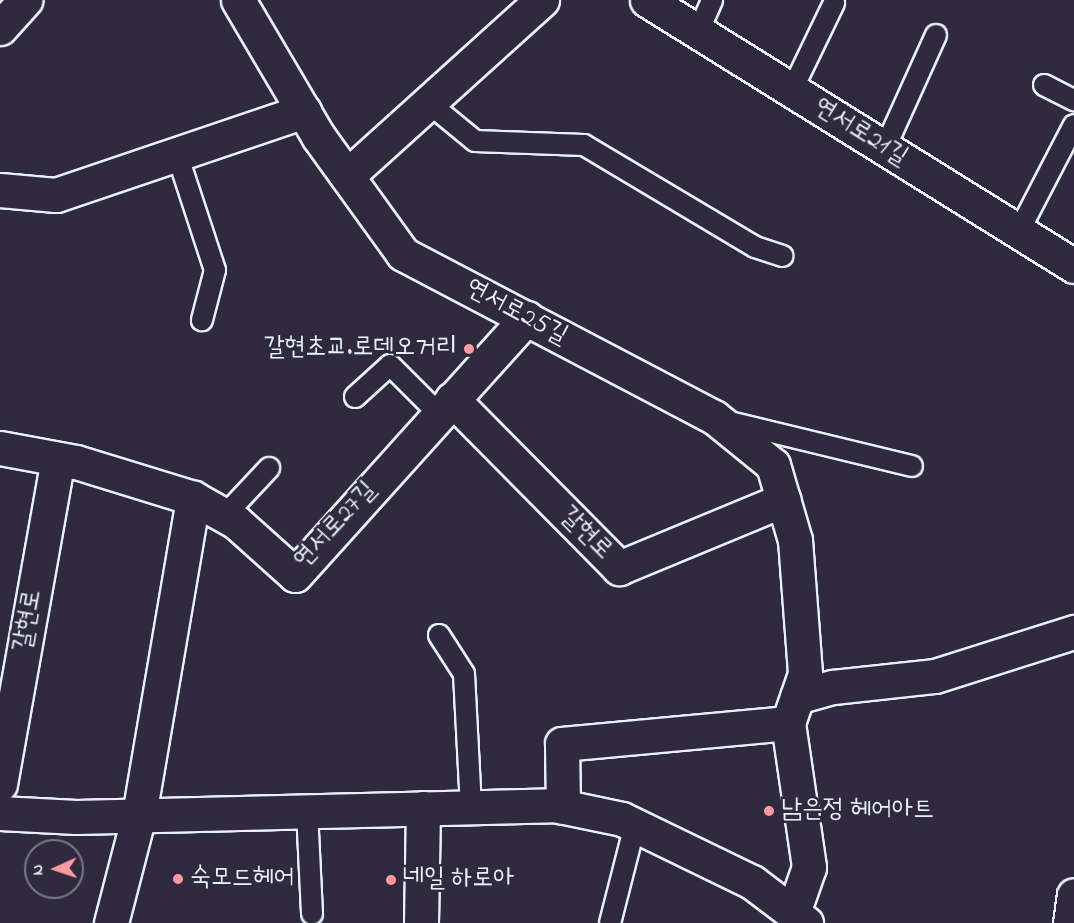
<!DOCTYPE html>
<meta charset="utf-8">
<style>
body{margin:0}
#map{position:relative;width:1074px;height:923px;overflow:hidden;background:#2f2a3d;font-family:"Indie Flower","Poor Story",sans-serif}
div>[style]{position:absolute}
.roads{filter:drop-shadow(2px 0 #e8f1f8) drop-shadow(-2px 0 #e8f1f8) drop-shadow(0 2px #e8f1f8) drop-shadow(0 -2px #e8f1f8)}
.service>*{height:20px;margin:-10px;padding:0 10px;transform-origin:10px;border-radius:10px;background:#2f2a3d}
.minor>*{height:33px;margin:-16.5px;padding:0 16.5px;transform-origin:16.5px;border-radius:16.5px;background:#2f2a3d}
.secondary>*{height:33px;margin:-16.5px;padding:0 16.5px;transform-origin:16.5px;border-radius:16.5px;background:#2f2a3d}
.dots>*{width:16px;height:16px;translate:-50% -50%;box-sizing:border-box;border:3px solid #2f2a3d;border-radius:50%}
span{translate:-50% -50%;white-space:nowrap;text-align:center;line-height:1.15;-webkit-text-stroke:5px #2f2a3d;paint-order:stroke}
.street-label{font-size:26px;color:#e8f1f8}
.poi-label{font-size:26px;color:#e8f1f8}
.right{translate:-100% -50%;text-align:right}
.left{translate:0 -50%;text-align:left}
.north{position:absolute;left:24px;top:839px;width:60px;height:60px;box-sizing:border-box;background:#2f2a3d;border:2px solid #797a88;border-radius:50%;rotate:267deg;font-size:16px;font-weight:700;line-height:24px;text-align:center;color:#e8f1f8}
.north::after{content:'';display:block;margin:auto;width:21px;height:27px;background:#ff9aa2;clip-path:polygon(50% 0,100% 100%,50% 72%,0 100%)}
</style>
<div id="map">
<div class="roads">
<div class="service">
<i style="left:698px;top:32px;width:35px;rotate:-66deg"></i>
<i style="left:1044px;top:85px;width:34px;rotate:27deg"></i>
<i style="left:792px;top:90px;width:97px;rotate:-64.2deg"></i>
<i style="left:430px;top:104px;width:58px;rotate:39.4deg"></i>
<i style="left:475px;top:141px;width:109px;rotate:2.1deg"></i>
<i style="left:584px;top:145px;width:199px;rotate:30.8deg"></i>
<i style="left:755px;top:247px;width:29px;rotate:18deg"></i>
<i style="left:885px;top:148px;width:124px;rotate:-65.7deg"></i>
<i style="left:177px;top:154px;width:122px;rotate:71.9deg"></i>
<i style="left:215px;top:270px;width:52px;rotate:104.6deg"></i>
<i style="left:1019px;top:231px;width:119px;rotate:-62.6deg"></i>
<i style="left:355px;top:397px;width:47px;rotate:-42.4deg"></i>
<i style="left:390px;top:365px;width:69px;rotate:45deg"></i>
<i style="left:734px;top:423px;width:183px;rotate:13.6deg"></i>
<i style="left:224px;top:516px;width:66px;rotate:-46.8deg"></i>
<i style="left:439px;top:635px;width:46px;rotate:57.3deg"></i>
<i style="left:464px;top:674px;width:133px;rotate:87deg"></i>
<i style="left:307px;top:811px;width:103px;rotate:87.2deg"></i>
<i style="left:610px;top:923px;width:101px;rotate:-75.7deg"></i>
</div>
<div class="minor">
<i style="left:238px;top:0;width:158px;rotate:59.5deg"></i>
<i style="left:318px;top:136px;width:145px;rotate:54.2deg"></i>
<i style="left:403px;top:254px;width:351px;rotate:27.7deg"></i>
<i style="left:714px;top:417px;width:76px;rotate:39.1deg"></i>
<i style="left:773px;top:465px;width:78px;rotate:73.7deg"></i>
<i style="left:795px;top:540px;width:134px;rotate:85.7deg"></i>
<i style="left:805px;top:674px;width:52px;rotate:109.1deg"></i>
<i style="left:788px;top:723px;width:146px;rotate:81.7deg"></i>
<i style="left:809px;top:867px;width:49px;rotate:109.2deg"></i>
<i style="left:647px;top:0;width:503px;rotate:31.92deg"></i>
<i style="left:0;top:28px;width:38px;rotate:-48deg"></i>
<i style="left:347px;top:176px;width:263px;rotate:-42.1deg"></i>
<i style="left:0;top:190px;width:56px;rotate:5.1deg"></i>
<i style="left:56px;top:195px;width:262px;rotate:-18.7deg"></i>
<i style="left:452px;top:399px;width:238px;rotate:45.3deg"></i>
<i style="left:619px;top:568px;width:178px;rotate:-22.5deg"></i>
<i style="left:0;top:448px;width:77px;rotate:10.4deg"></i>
<i style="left:76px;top:462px;width:122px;rotate:17.1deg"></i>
<i style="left:193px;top:498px;width:49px;rotate:29.2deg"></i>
<i style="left:236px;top:522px;width:79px;rotate:41.9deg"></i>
<i style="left:295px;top:575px;width:346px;rotate:-48deg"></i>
<i style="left:797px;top:697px;width:37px;rotate:-16deg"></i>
<i style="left:833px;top:687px;width:103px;rotate:-6.2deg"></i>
<i style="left:935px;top:676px;width:146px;rotate:-17.6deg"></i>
<i style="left:0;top:784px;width:330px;rotate:-79.9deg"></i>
<i style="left:563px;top:807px;width:63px;rotate:-90.9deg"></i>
<i style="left:562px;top:744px;width:227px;rotate:-5.3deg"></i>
<i style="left:111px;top:923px;width:112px;rotate:-75.5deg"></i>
<i style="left:139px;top:815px;width:322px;rotate:-80.3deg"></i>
<i style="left:421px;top:923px;width:115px;rotate:-89deg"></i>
<i style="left:1070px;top:923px;width:28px;rotate:-82deg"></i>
</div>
<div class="secondary">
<i style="left:0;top:813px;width:76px;rotate:3deg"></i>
<i style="left:76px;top:817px;width:479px;rotate:-1.4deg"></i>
<i style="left:555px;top:805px;width:68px;rotate:11.8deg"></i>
<i style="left:622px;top:819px;width:144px;rotate:25.9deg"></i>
<i style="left:752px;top:882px;width:68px;rotate:37.2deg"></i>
</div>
</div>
<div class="dots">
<i style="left:469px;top:349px;background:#ff9aa2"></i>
<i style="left:769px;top:811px;background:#ff9aa2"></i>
<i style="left:178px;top:879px;background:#ff9aa2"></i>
<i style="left:391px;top:880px;background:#ff9aa2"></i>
</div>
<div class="street-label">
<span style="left:860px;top:133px;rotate:32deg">연서로21길</span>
<span style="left:516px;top:313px;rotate:28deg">연서로25길</span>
<span style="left:336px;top:526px;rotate:-47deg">연서로27길</span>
<span style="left:585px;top:534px;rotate:45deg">갈현로</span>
<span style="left:29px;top:621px;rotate:-80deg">갈현로</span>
</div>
<div class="poi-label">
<span class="right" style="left:457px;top:349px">갈현초교.로데오거리</span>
<span class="left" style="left:781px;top:811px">남은정 헤어아트</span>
<span class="left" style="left:190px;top:879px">숙모드헤어</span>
<span class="left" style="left:403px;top:880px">네일 하로아</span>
</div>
<div class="north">N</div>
</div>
